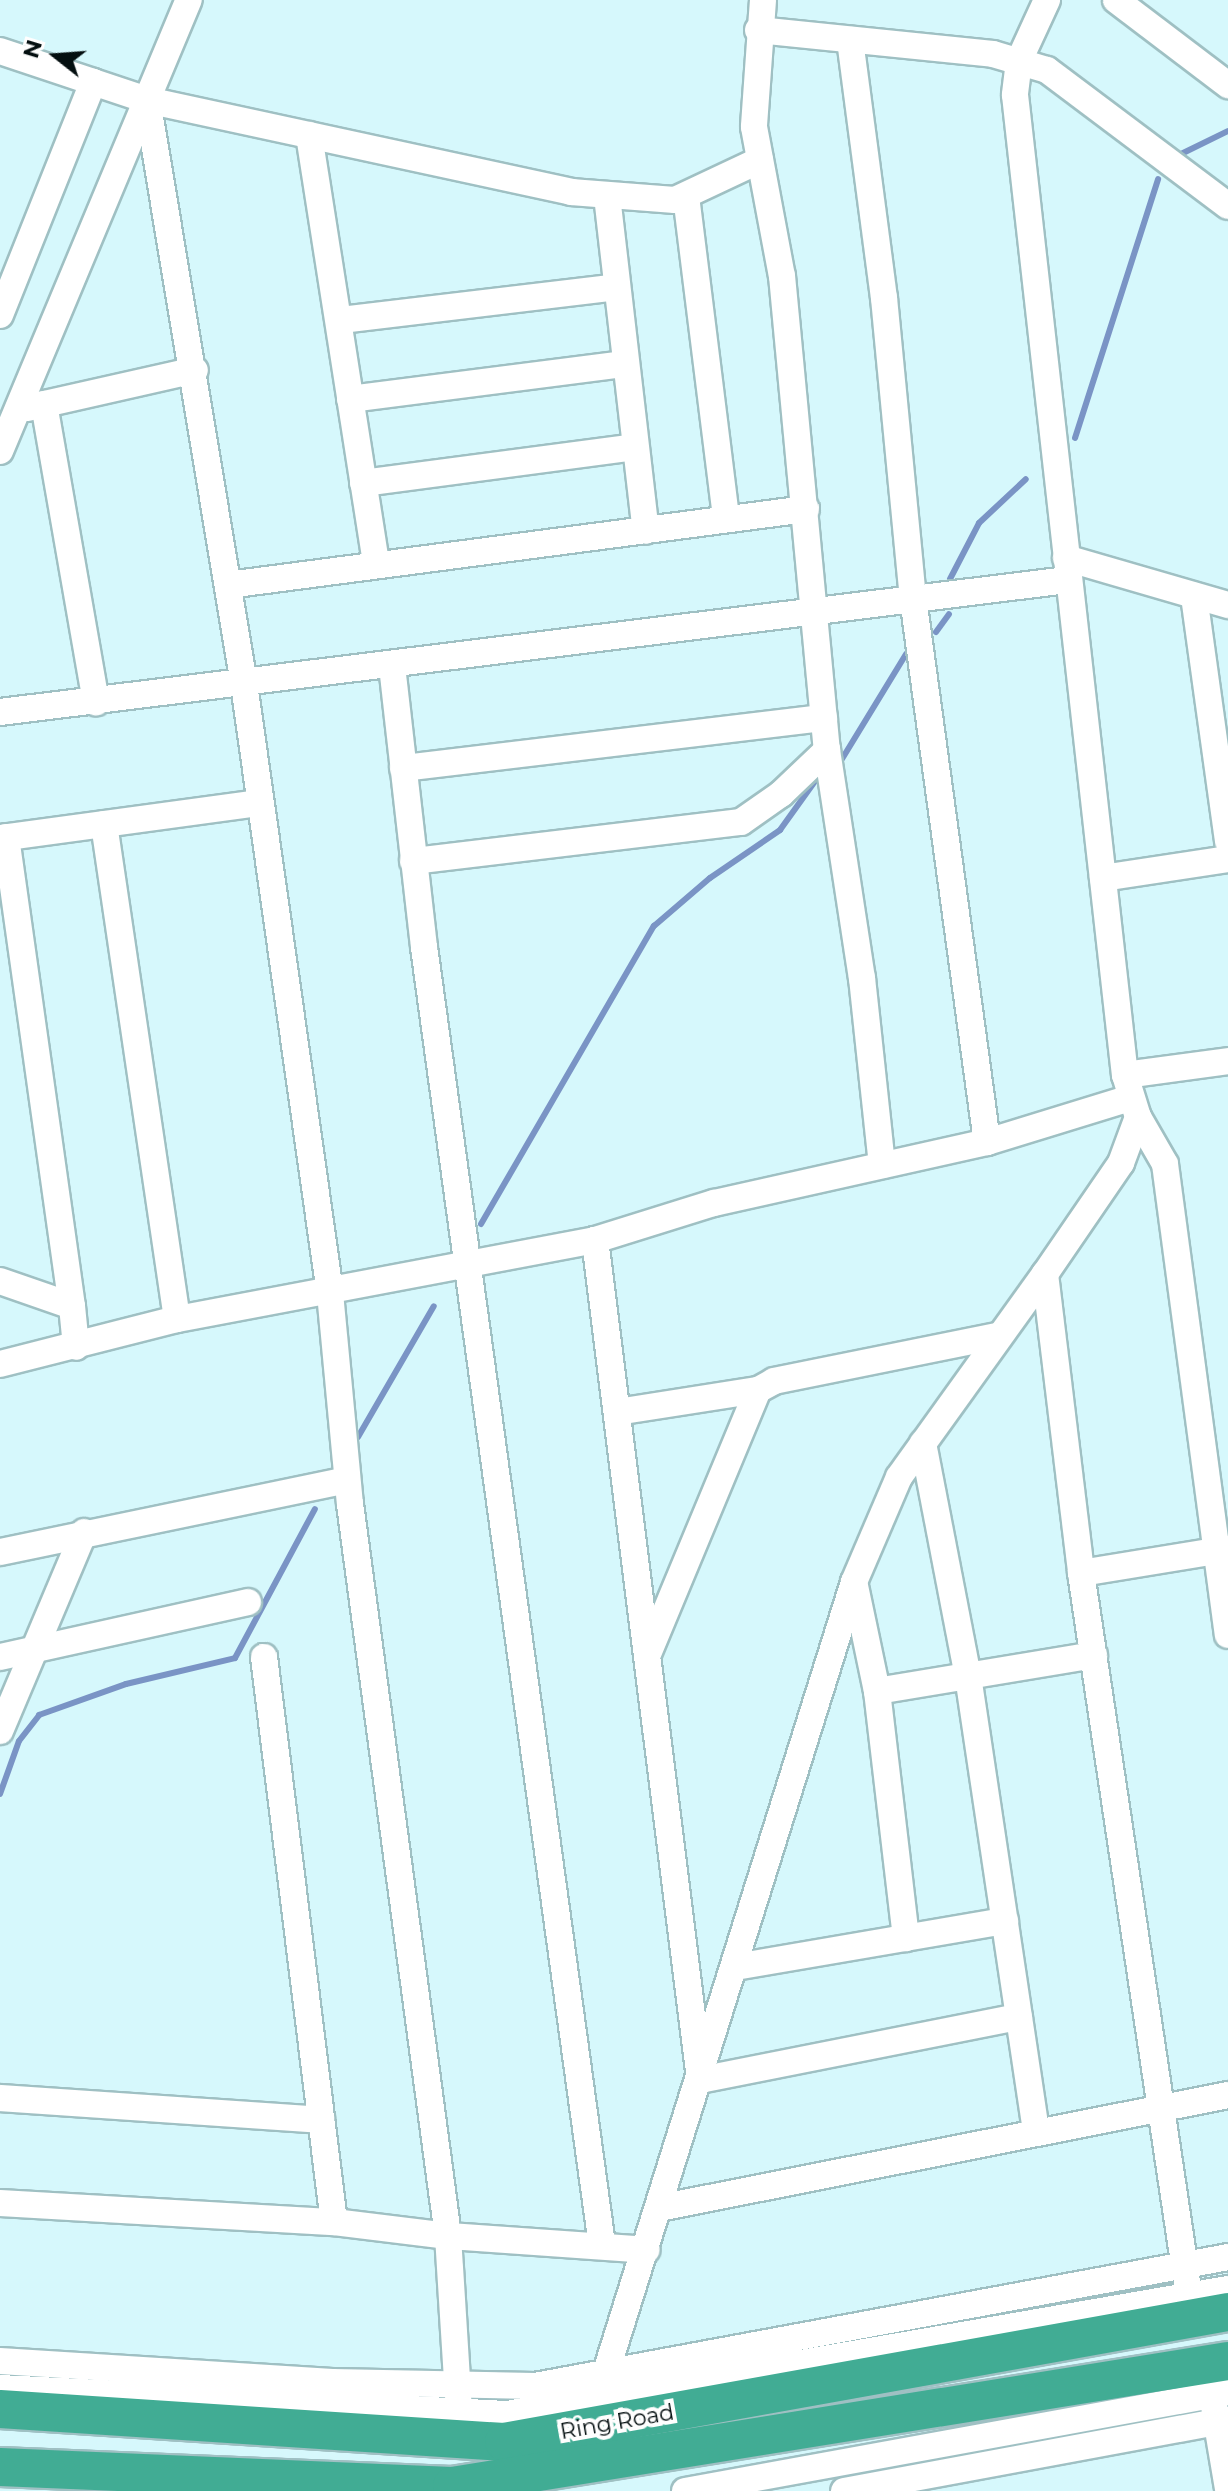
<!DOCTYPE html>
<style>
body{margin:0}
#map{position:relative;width:1228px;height:2491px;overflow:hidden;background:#d6f8fc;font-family:Montserrat,sans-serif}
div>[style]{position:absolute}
.stream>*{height:6px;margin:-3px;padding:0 3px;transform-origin:3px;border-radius:3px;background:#7a94c5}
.roads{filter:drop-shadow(2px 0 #9fc0c3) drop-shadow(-2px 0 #9fc0c3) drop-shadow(0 2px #9fc0c3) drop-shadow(0 -2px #9fc0c3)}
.minor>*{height:26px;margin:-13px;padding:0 13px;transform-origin:13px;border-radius:13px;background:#fff}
.highway>*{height:38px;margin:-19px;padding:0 19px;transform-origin:19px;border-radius:19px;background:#41ac94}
span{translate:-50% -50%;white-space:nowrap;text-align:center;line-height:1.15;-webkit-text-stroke:8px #fefefe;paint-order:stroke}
.street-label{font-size:22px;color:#040f10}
.north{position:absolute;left:16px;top:16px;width:80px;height:80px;-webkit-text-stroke:6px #fefefe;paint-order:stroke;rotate:287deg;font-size:22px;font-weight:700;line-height:32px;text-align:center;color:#040f10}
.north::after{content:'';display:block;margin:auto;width:28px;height:36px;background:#040f10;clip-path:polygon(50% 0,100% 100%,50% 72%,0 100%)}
</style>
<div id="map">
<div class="stream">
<i style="left:1181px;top:154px;width:52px;rotate:-26.1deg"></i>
<i style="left:1075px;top:438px;width:272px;rotate:-72.2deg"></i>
<i style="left:950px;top:579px;width:63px;rotate:-62.6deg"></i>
<i style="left:979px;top:523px;width:64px;rotate:-43.1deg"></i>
<i style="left:936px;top:632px;width:22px;rotate:-54deg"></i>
<i style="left:842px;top:759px;width:123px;rotate:-58.6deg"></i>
<i style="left:481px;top:1224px;width:345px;rotate:-59.9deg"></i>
<i style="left:654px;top:926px;width:74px;rotate:-40.6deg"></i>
<i style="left:710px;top:878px;width:85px;rotate:-34.4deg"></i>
<i style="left:780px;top:830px;width:65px;rotate:-54.4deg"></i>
<i style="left:358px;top:1437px;width:151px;rotate:-59.9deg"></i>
<i style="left:0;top:1794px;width:56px;rotate:-70.3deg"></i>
<i style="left:19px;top:1741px;width:33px;rotate:-52deg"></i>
<i style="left:39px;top:1715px;width:92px;rotate:-19.6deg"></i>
<i style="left:126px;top:1684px;width:112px;rotate:-13.4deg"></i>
<i style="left:235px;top:1658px;width:169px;rotate:-61.8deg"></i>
</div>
<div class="roads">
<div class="minor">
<i style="left:763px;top:0;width:127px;rotate:94.1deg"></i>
<i style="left:754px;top:127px;width:152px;rotate:79.4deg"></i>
<i style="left:782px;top:276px;width:476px;rotate:84.6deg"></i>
<i style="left:827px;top:750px;width:231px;rotate:81.3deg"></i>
<i style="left:862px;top:978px;width:188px;rotate:83.9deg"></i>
<i style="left:1047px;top:0;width:67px;rotate:114.7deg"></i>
<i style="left:1019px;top:61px;width:34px;rotate:97deg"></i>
<i style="left:1015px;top:95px;width:986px;rotate:83.6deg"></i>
<i style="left:1125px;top:1075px;width:44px;rotate:72.8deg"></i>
<i style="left:1138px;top:1117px;width:49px;rotate:110.3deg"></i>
<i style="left:1121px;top:1163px;width:135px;rotate:124.4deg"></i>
<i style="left:1045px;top:1274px;width:301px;rotate:83.1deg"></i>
<i style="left:1081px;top:1573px;width:731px;rotate:81.5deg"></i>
<i style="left:1116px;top:0;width:141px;rotate:37.2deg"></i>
<i style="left:758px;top:30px;width:236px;rotate:5.8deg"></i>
<i style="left:993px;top:54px;width:56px;rotate:16.5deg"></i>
<i style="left:1047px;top:70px;width:226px;rotate:36.9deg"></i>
<i style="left:850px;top:40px;width:260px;rotate:82.5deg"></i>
<i style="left:884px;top:298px;width:301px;rotate:84.5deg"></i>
<i style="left:913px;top:598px;width:549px;rotate:82.25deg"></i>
<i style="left:0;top:51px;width:98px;rotate:18.4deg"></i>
<i style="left:147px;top:100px;width:592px;rotate:80.57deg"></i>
<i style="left:244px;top:684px;width:615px;rotate:81.96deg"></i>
<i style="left:330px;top:1293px;width:212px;rotate:84.6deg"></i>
<i style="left:350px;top:1504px;width:739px;rotate:82.37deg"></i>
<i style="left:448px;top:2236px;width:177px;rotate:86.4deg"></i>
<i style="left:309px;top:135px;width:435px;rotate:81.1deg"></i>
<i style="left:607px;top:196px;width:337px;rotate:83.4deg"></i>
<i style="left:686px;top:196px;width:325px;rotate:82.9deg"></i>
<i style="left:0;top:315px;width:251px;rotate:-68.2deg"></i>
<i style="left:93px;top:82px;width:57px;rotate:18.4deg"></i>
<i style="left:147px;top:100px;width:434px;rotate:12.2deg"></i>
<i style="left:571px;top:192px;width:104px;rotate:4.4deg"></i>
<i style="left:675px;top:200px;width:94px;rotate:-25.2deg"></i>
<i style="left:341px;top:320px;width:278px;rotate:-6.8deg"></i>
<i style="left:350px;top:399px;width:277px;rotate:-7.3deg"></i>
<i style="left:44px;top:404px;width:303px;rotate:80.1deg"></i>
<i style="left:27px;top:408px;width:172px;rotate:-12.7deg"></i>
<i style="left:0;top:451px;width:489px;rotate:-67.3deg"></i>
<i style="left:363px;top:483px;width:274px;rotate:-7.5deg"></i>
<i style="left:1066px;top:558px;width:169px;rotate:16.2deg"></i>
<i style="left:228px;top:585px;width:583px;rotate:-7.49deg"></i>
<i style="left:1194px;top:596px;width:248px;rotate:82.1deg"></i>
<i style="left:392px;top:666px;width:283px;rotate:83.5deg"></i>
<i style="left:424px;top:947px;width:1309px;rotate:82.19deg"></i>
<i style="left:0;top:712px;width:1076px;rotate:-7.05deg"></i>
<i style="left:403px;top:768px;width:424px;rotate:-6.8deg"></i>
<i style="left:104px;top:824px;width:500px;rotate:81.61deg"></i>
<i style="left:6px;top:837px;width:474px;rotate:82deg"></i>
<i style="left:0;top:838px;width:262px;rotate:-7.7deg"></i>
<i style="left:413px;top:861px;width:330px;rotate:-6.8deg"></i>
<i style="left:741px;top:822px;width:49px;rotate:-35deg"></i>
<i style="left:781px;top:794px;width:64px;rotate:-43.7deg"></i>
<i style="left:1103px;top:878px;width:126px;rotate:-8.6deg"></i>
<i style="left:1125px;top:1075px;width:104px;rotate:-7.7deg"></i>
<i style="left:1138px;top:1117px;width:54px;rotate:60.1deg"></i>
<i style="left:1165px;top:1164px;width:475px;rotate:82.4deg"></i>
<i style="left:595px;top:1240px;width:847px;rotate:82.87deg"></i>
<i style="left:700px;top:2080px;width:325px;rotate:-11.2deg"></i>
<i style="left:0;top:1281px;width:76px;rotate:19.1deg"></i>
<i style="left:72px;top:1306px;width:41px;rotate:84.4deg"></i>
<i style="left:0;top:1364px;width:183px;rotate:-14.3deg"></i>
<i style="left:177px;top:1319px;width:425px;rotate:-10.7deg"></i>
<i style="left:595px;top:1240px;width:125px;rotate:-17.3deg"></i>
<i style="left:714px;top:1203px;width:280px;rotate:-12.6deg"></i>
<i style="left:987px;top:1142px;width:150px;rotate:-17.1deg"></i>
<i style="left:617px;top:1412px;width:143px;rotate:-8.9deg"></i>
<i style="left:923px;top:1443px;width:237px;rotate:79.1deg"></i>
<i style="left:968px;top:1676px;width:461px;rotate:81.5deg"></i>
<i style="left:0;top:1552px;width:354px;rotate:-11.7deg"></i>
<i style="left:1081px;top:1573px;width:149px;rotate:-9.3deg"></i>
<i style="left:855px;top:1586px;width:107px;rotate:78.2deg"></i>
<i style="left:877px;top:1691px;width:249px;rotate:83.3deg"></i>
<i style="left:648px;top:1654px;width:286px;rotate:-67.4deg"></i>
<i style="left:758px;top:1390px;width:18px;rotate:-29deg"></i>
<i style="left:774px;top:1381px;width:228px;rotate:-11.4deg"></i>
<i style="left:0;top:1657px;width:254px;rotate:-12.5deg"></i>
<i style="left:264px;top:1657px;width:569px;rotate:82.94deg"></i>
<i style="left:877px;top:1691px;width:220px;rotate:-9.4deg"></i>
<i style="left:0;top:1731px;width:216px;rotate:-67.1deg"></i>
<i style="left:735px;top:1967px;width:274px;rotate:-9.7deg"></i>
<i style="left:0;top:2098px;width:322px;rotate:3.9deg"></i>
<i style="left:0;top:2203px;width:335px;rotate:3.3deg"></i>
<i style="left:334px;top:2222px;width:115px;rotate:7deg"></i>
<i style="left:448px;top:2236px;width:199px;rotate:4deg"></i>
<i style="left:659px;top:2208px;width:580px;rotate:-11.23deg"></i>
<i style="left:0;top:2361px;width:333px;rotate:3.6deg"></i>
<i style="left:332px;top:2382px;width:203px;rotate:1.1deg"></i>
<i style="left:535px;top:2386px;width:705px;rotate:-10.54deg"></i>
<i style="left:606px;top:2372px;width:828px;rotate:-72.57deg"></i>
<i style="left:854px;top:1582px;width:114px;rotate:-66.8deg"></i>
<i style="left:899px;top:1477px;width:250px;rotate:-54.3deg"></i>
<i style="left:0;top:2388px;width:508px;rotate:2.94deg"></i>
<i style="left:507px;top:2414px;width:732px;rotate:-9.84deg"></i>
<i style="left:1214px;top:2406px;width:84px;rotate:80.4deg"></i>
<i style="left:685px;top:2491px;width:552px;rotate:-10.33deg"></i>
<i style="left:844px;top:2491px;width:391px;rotate:-10.5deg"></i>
</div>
<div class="highway">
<i style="left:0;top:2409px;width:505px;rotate:3.75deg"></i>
<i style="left:504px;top:2442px;width:736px;rotate:-10.18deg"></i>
<i style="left:0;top:2467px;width:452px;rotate:2.4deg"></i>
<i style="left:452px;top:2486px;width:786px;rotate:-9.15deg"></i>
</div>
</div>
<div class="street-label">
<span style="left:617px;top:2422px;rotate:-10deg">Ring Road</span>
</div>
<div class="north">N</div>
</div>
